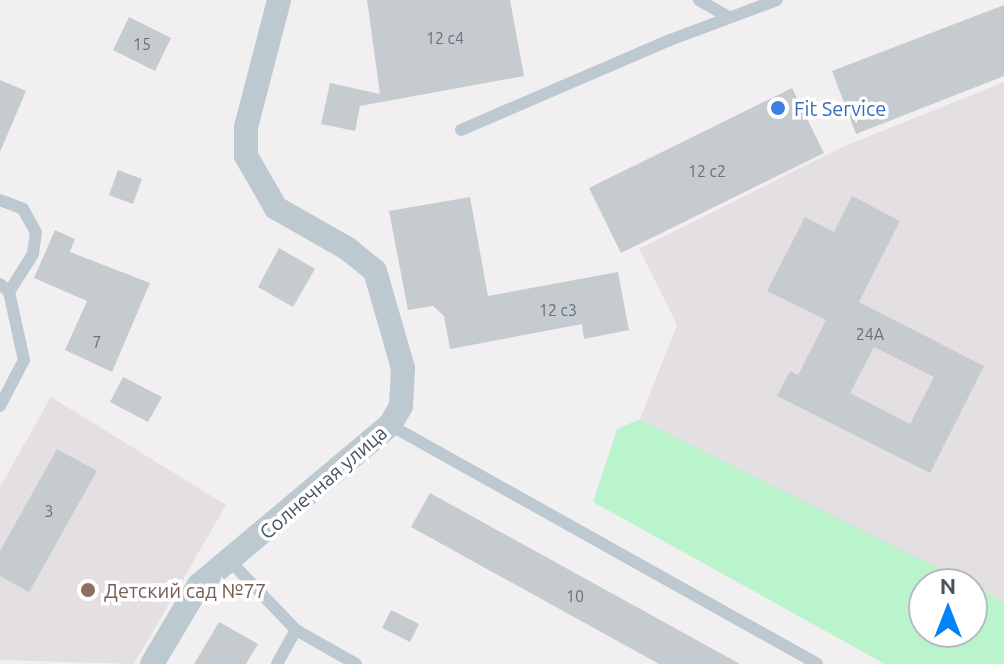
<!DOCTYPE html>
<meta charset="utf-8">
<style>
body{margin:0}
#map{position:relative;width:1004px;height:664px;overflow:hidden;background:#f2eff0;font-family:Ubuntu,sans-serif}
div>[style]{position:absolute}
.education>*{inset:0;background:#e4e0e2}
.green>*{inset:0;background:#b9f4cc}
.building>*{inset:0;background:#c6cbd0}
.service>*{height:12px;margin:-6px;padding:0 6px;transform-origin:6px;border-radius:6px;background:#bcc9d1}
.minor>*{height:24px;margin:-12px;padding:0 12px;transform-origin:12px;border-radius:12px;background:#bcc9d1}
.dots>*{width:22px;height:22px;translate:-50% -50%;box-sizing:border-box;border:4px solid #fff;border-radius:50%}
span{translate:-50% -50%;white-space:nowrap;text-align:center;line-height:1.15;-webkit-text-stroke:7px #fff;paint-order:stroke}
.number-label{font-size:16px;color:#65727c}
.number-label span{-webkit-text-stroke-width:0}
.shop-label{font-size:20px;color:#366cbe}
.left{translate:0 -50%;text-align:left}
.street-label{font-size:20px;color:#455560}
.education-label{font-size:20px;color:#785e54}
.north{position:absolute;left:908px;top:568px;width:80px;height:80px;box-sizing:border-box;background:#fff;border:2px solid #b5bbbf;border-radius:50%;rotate:0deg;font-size:22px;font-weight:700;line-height:32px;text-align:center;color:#455560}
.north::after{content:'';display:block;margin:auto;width:28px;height:36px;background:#0482f8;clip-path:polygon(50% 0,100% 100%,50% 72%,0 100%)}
</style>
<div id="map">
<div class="education">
<i style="clip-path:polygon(1004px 82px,1004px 602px,640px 419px,677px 325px,639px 249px,842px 147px)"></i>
<i style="clip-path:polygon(51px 397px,226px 505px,134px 664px,0 660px,0 487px)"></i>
</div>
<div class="green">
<i style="clip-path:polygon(640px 419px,970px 584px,924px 584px,924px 632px,972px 632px,972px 585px,1004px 602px,1004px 664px,885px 664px,593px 502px,617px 429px)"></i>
</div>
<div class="building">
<i style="clip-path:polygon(367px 0,510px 0,524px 76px,360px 106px,355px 131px,321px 124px,330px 83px,380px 94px)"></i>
<i style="clip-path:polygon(1004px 5px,1004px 76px,856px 134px,832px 71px)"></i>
<i style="clip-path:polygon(129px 17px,171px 38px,155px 71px,113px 50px)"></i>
<i style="clip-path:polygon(0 80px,26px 91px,0 152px)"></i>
<i style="clip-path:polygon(792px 88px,824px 153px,621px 253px,589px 188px)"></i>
<i style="clip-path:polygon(118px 170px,142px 179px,133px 204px,109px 195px)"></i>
<i style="clip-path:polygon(evenodd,852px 196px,900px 221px,859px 302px,984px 366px,930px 473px,777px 396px,790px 371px,798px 375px,826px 320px,767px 291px,805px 217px,834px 232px,852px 196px,874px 347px,934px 377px,910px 424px,850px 393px,874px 347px)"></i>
<i style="clip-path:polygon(470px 197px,488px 296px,618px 272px,629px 330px,584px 339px,582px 324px,450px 349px,444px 316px,433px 306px,408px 310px,389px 211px)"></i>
<i style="clip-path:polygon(55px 230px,75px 239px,70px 252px,150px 283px,112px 372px,65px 350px,87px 301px,34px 278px)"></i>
<i style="clip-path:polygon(279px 248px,315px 269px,293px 307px,258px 287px)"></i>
<i style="clip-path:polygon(123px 377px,162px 397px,148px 422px,110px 402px)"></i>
<i style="clip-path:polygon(57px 449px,97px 471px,29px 592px,0 576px,0 551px)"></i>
<i style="clip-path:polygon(430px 493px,740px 664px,659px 664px,411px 527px)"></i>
<i style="clip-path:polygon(391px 610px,419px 624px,410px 642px,382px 628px)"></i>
<i style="clip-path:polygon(219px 622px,258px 644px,246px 664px,194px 664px)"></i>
</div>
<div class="service">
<i style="left:699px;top:0;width:32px;rotate:30deg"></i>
<i style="left:461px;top:130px;width:228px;rotate:-23.3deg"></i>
<i style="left:670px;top:40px;width:114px;rotate:-20.5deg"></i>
<i style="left:0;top:200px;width:25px;rotate:21deg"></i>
<i style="left:23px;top:209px;width:26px;rotate:61deg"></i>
<i style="left:36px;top:232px;width:22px;rotate:98deg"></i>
<i style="left:33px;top:254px;width:45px;rotate:122.3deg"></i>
<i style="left:0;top:284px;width:12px;rotate:42deg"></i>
<i style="left:9px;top:292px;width:70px;rotate:77.6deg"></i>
<i style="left:24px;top:360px;width:52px;rotate:117.6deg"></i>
<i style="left:390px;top:425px;width:489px;rotate:29.2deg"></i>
<i style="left:231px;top:562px;width:94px;rotate:46.3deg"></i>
<i style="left:296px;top:630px;width:69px;rotate:29.5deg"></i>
<i style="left:277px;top:664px;width:39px;rotate:-61deg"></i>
</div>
<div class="minor">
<i style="left:152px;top:664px;width:92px;rotate:-59.3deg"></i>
<i style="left:199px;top:585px;width:249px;rotate:-40deg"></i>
<i style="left:390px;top:425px;width:22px;rotate:-60deg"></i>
<i style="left:401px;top:406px;width:38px;rotate:-87deg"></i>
<i style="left:403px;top:368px;width:101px;rotate:-106.1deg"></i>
<i style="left:375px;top:271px;width:35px;rotate:-141deg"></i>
<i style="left:348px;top:249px;width:83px;rotate:-150.3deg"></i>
<i style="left:276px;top:208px;width:60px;rotate:-120deg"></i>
<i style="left:246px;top:156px;width:29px;rotate:-90deg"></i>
<i style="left:246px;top:127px;width:131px;rotate:-75.4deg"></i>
</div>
<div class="dots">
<i style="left:778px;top:108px;background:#3f7fe0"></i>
<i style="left:88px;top:590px;background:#8d6e63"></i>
</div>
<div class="number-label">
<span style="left:445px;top:38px">12 с4</span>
<span style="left:142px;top:44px">15</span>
<span style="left:707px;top:171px">12 с2</span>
<span style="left:558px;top:310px">12 с3</span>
<span style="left:870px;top:334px">24А</span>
<span style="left:97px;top:342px">7</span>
<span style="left:49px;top:511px">3</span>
<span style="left:575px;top:596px">10</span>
</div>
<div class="shop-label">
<span class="left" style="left:794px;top:108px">Fit Service</span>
</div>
<div class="street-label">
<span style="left:323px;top:482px;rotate:-41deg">Солнечная улица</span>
</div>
<div class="education-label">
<span class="left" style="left:104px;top:590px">Детский сад №77</span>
</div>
<div class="north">N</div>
</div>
